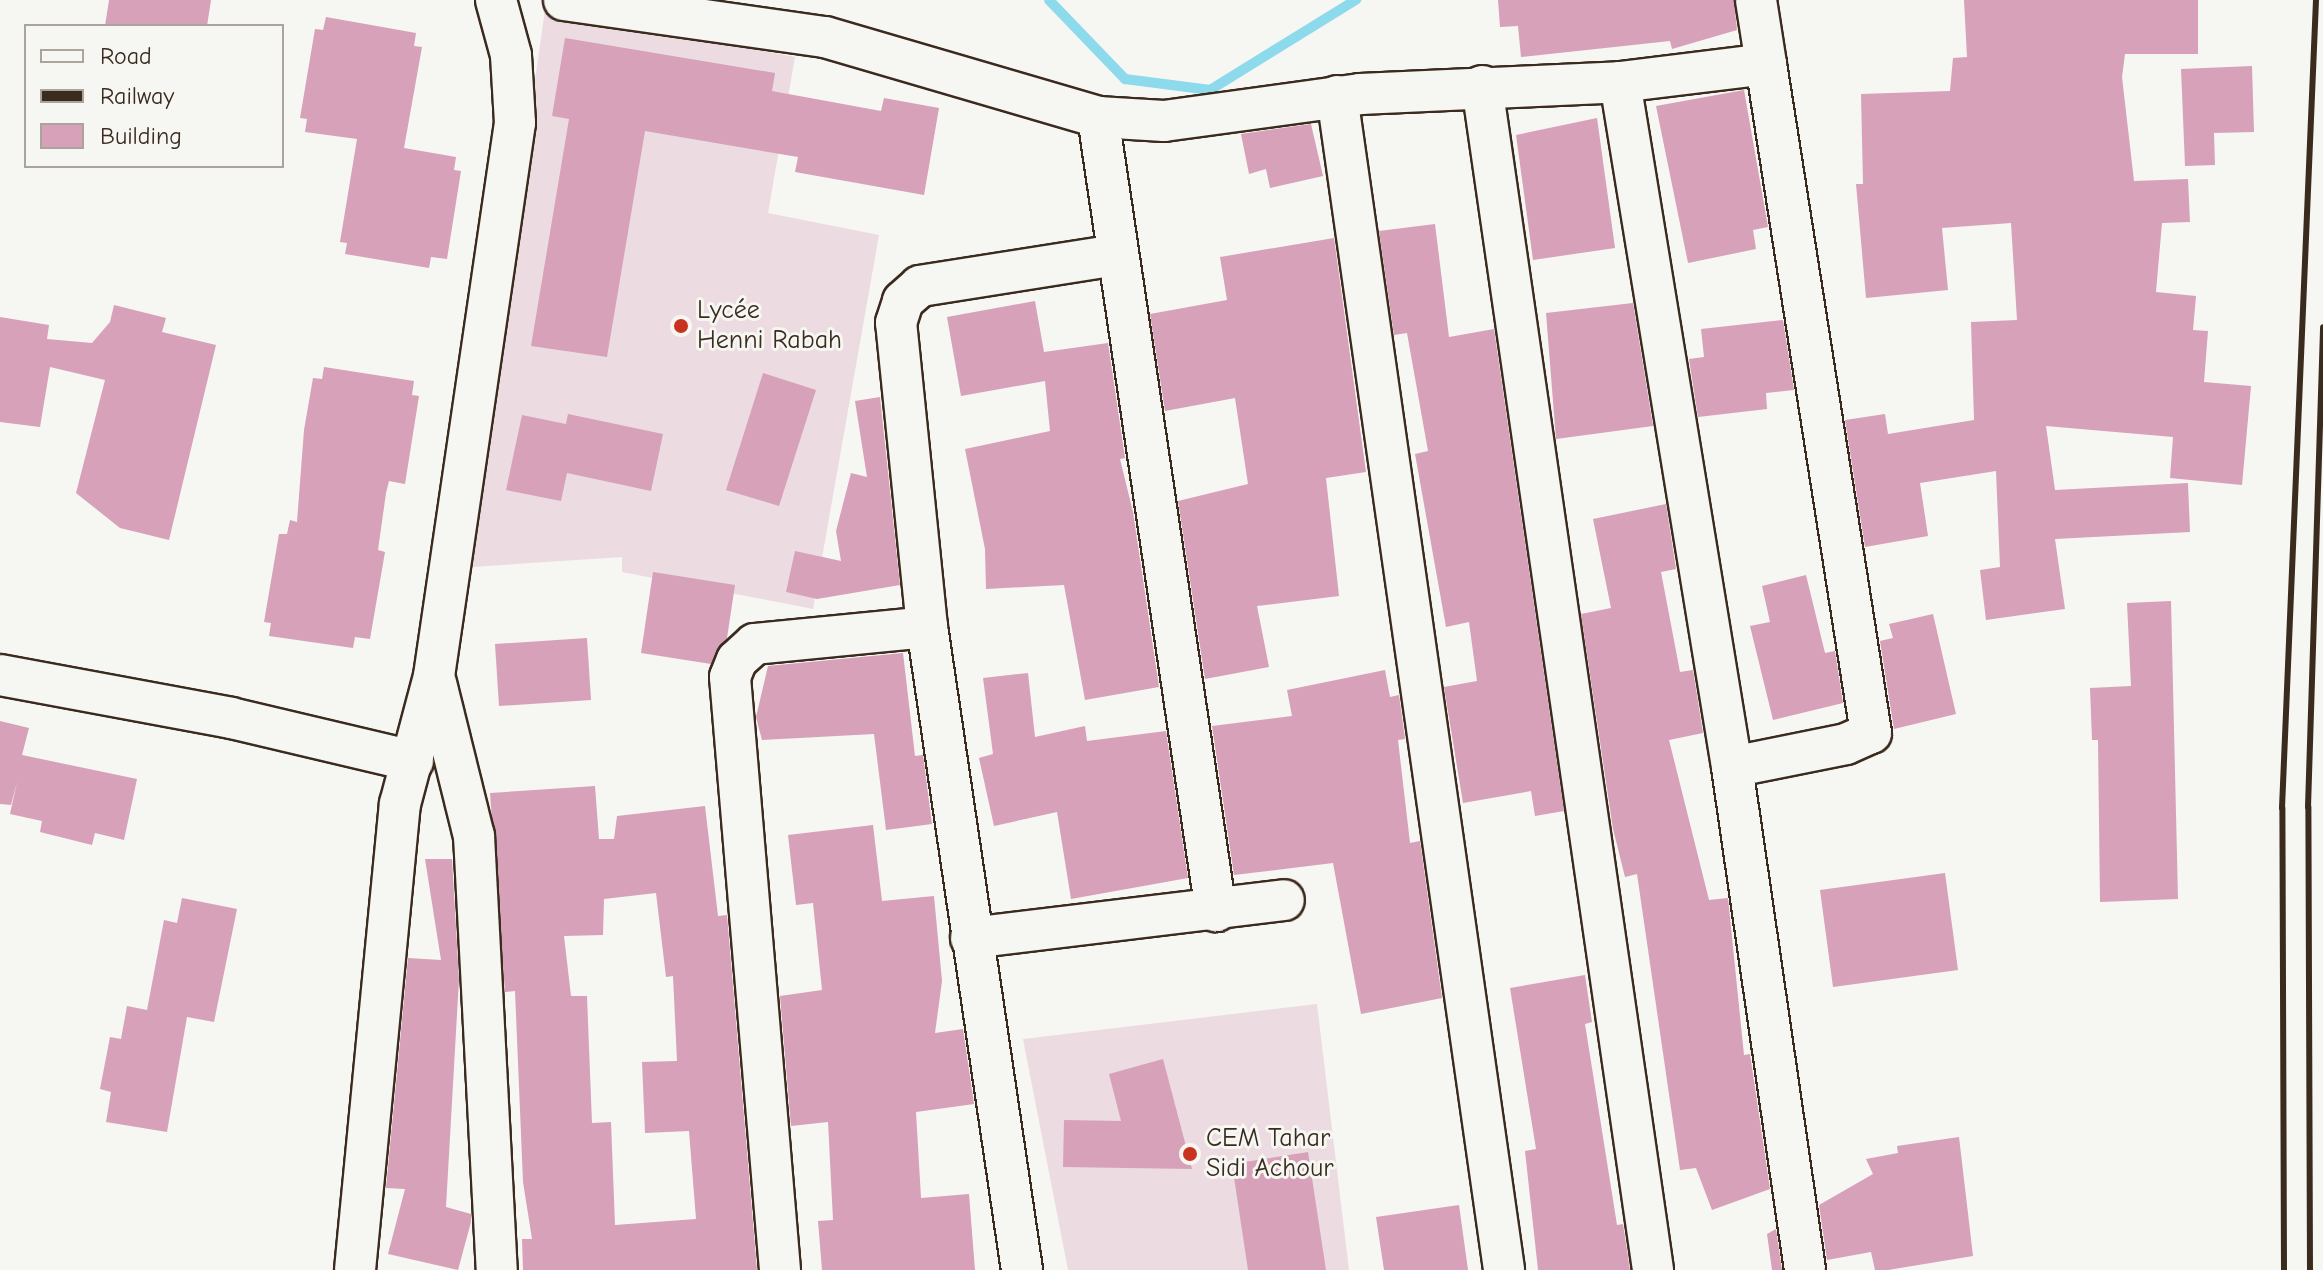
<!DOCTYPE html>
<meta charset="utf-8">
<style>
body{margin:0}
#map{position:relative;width:2323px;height:1270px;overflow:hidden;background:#f6f6f2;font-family:"Comic Neue",sans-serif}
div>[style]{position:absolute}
.built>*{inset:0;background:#ecdce1}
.stream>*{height:10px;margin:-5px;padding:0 5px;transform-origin:5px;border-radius:5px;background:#8ddaec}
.building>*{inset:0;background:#d6a1b9}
.roads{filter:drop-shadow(2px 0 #3b2a1e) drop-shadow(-2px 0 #3b2a1e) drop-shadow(0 2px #3b2a1e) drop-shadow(0 -2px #3b2a1e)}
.minor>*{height:40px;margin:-20px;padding:0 20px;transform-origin:20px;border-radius:20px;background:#f6f6f2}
.rail>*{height:6px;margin:-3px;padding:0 3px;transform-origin:3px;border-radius:3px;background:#3b2a1e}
.dots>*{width:22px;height:22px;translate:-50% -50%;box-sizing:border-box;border:4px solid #f6f6f2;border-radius:50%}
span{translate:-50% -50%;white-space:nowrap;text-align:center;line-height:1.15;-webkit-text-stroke:6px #f6f6f2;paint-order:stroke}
.poi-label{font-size:26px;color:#3b2a1e}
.left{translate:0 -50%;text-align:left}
.legend{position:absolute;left:24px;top:24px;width:260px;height:144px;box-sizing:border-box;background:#f6f6f2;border:2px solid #aba49d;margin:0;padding:10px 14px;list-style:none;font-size:24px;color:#3b2a1e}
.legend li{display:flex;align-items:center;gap:16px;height:40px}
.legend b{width:40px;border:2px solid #aba49d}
</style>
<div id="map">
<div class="built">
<i style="clip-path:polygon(545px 10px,795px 57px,768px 213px,879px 235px,813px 609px,622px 572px,622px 557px,472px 567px,493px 418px,487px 417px)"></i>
<i style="clip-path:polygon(1317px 1004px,1349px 1270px,1068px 1270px,1023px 1039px)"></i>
</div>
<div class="stream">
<i style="left:1049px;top:0;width:110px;rotate:46.1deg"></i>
<i style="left:1125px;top:79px;width:86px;rotate:7.4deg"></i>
<i style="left:1210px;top:90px;width:172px;rotate:-31.7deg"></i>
</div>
<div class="building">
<i style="clip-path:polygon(109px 0,211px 0,207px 26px,105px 26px)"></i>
<i style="clip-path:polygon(1498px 0,1734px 0,1737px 30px,1672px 49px,1670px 41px,1521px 57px,1518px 26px,1500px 27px)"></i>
<i style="clip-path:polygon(1964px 0,2198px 0,2198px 54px,2125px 54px,2122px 77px,2134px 181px,2188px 179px,2190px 222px,2162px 223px,2156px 292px,2196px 296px,2193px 330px,2208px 331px,2204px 382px,2251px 386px,2242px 485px,2170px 478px,2173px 437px,2046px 426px,2055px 490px,2188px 483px,2190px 532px,2055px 539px,2065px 609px,1986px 620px,1980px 570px,2000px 567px,1996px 471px,1920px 483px,1928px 536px,1865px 547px,1845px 420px,1885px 414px,1888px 434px,1974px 420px,1971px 322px,2017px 320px,2011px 223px,1942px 228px,1948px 290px,1866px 298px,1856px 184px,1863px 184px,1861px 94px,1950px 91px,1953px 58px,1967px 57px)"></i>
<i style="clip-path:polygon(326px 17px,416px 33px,414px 46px,422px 47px,404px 148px,456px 157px,454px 170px,461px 171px,447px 259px,431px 257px,429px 268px,345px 254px,347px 243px,340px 242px,357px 139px,305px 132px,307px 119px,300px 118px,315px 29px,323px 30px)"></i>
<i style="clip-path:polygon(565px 38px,775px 73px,772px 91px,881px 111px,884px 98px,939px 108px,924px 195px,795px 172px,798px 157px,645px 131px,607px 357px,531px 346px,569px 119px,552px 116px)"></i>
<i style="clip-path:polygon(2252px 66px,2254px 132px,2214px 133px,2215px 165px,2185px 166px,2181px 69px)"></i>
<i style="clip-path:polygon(1744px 90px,1768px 227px,1753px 230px,1756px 249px,1688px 263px,1656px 106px)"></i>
<i style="clip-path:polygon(1597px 118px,1615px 248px,1533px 260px,1516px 135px)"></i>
<i style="clip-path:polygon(1311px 124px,1323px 176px,1270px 188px,1266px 169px,1249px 174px,1241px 134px)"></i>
<i style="clip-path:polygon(1435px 224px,1449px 337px,1494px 329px,1564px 811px,1535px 816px,1531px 791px,1463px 803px,1444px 687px,1477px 681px,1469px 622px,1446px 627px,1415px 454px,1428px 451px,1407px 333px,1394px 335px,1379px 231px)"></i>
<i style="clip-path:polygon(1334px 238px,1366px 472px,1326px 478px,1339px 596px,1257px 606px,1269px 667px,1205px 679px,1178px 501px,1248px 484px,1235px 398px,1165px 411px,1150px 314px,1227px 300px,1220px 257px)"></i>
<i style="clip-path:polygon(1035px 301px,1044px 352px,1108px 343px,1125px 458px,1120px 459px,1133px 512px,1159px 687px,1085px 700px,1064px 585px,986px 589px,985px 549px,965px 449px,1050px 431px,1045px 381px,961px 396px,947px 317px)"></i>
<i style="clip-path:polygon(1633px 303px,1653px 426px,1556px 439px,1546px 313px)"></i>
<i style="clip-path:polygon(114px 305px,166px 318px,162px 332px,216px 345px,169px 540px,120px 528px,76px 493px,105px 380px,50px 367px,40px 427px,0 422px,0 317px,49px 325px,47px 339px,92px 343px,110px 322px)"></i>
<i style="clip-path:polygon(1783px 320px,1794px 390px,1766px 393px,1767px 409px,1698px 417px,1689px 359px,1704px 357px,1701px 329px)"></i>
<i style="clip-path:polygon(324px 367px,414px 381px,412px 395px,419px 396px,405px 484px,389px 481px,386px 493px,378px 550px,385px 552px,370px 639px,355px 637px,353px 648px,269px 636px,271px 623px,264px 622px,279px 534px,287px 534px,290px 520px,297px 522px,304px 430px,313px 378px,322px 379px)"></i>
<i style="clip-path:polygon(763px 373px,816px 390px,779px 506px,726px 490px)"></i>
<i style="clip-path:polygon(880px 397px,900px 585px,817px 599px,786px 592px,795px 551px,841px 561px,836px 531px,851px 473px,867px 477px,855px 401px)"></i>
<i style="clip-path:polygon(568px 414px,663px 434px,651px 491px,567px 473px,561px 501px,506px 490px,522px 415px,566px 424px)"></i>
<i style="clip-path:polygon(1666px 504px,1676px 569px,1661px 572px,1680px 672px,1693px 670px,1703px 733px,1669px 740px,1709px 900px,1728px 898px,1744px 1055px,1750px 1054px,1770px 1189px,1712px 1210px,1696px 1168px,1680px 1170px,1637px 874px,1625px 877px,1613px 829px,1581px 614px,1611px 608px,1593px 519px)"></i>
<i style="clip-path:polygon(653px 572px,735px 585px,727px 638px,711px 664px,641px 653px)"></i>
<i style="clip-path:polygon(1806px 575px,1825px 653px,1835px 651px,1843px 703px,1773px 720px,1750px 626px,1770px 622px,1762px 586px)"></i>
<i style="clip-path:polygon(2171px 601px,2178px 899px,2100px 902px,2098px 740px,2092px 740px,2090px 688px,2131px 686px,2127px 603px)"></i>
<i style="clip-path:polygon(1933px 614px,1956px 714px,1894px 729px,1880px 641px,1893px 638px,1889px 624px)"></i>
<i style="clip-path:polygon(587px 638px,591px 700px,499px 706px,495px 644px)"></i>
<i style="clip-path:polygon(903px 653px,915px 756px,923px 755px,932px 824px,886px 830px,874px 734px,762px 740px,756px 717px,768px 666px)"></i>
<i style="clip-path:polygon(1385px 670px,1390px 697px,1399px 695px,1405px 739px,1398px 740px,1410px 843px,1420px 841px,1442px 998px,1361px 1014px,1333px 863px,1234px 875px,1212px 726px,1292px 716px,1287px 690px)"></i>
<i style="clip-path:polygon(1028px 673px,1035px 737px,1085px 726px,1087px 741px,1166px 731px,1188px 878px,1071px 899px,1057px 812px,994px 826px,979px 758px,993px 754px,983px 678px)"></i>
<i style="clip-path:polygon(0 721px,29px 728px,22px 755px,137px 779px,124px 840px,95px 833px,92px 845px,40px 832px,42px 821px,10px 814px,17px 782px,11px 805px,0 804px)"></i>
<i style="clip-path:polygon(evenodd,595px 786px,599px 839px,614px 839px,617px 816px,705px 806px,718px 916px,727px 915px,757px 1270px,523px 1270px,522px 1239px,532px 1239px,523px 1182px,515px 991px,505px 992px,490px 793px,595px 786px,656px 893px,666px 977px,673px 976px,677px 1061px,642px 1062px,645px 1133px,689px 1131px,696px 1219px,615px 1225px,611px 1122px,592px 1123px,587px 996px,571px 996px,564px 936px,603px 935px,604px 899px,656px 893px)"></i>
<i style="clip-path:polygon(873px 825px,882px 901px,934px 896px,942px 981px,935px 1033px,963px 1029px,974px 1104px,916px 1112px,921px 1198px,969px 1194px,975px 1270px,822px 1270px,818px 1221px,833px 1220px,828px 1122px,791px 1126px,780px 996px,822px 990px,813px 903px,796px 905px,788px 835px)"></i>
<i style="clip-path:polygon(425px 859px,452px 859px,459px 979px,446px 1207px,471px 1214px,471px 1222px,458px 1270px,388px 1254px,405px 1189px,386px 1188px,408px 958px,441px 960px)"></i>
<i style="clip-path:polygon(1945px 873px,1958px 970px,1833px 987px,1820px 890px)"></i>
<i style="clip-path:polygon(182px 898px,237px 909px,214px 1022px,187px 1017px,167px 1132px,106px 1122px,111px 1092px,100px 1089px,110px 1037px,121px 1039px,127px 1006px,147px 1010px,164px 920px,177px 923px)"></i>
<i style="clip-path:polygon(1585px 975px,1592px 1022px,1585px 1024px,1617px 1225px,1623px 1224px,1630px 1270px,1538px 1270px,1525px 1151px,1536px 1149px,1510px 988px)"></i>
<i style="clip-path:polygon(1163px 1059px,1192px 1169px,1063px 1167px,1064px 1120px,1121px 1121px,1109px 1074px)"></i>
<i style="clip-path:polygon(1959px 1137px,1973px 1256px,1888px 1270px,1875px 1270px,1871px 1252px,1827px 1260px,1819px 1205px,1873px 1174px,1866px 1159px,1898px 1153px,1897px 1146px)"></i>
<i style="clip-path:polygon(1308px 1152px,1326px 1270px,1248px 1270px,1232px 1164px)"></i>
<i style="clip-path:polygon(1459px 1205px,1468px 1270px,1384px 1270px,1376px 1217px)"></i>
<i style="clip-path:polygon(1776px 1229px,1782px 1270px,1772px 1270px,1767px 1234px)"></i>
</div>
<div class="roads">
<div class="minor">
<i style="left:564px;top:0;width:264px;rotate:8.1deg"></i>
<i style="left:825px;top:37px;width:284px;rotate:16.3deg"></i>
<i style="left:1098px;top:117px;width:66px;rotate:3.5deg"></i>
<i style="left:1164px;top:121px;width:198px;rotate:-7.8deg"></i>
<i style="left:1360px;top:94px;width:260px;rotate:-2.6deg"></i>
<i style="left:1620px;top:82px;width:147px;rotate:-7deg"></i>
<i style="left:1766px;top:64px;width:65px;rotate:-98.9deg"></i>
<i style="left:1620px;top:82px;width:694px;rotate:80.71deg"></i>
<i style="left:1732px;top:767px;width:508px;rotate:81.74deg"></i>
<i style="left:1482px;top:86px;width:1196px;rotate:81.78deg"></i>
<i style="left:1337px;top:96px;width:1186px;rotate:81.9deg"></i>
<i style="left:1098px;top:117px;width:803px;rotate:81.55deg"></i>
<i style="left:0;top:675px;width:235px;rotate:10.5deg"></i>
<i style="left:231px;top:718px;width:187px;rotate:13.3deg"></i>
<i style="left:436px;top:683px;width:158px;rotate:76.1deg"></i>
<i style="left:474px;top:836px;width:435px;rotate:87deg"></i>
<i style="left:1732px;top:767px;width:116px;rotate:-11.4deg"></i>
<i style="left:1846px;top:744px;width:27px;rotate:-24deg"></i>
<i style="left:1871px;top:733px;width:677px;rotate:-98.92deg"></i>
<i style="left:971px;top:938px;width:315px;rotate:-6.9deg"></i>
<i style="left:355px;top:1270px;width:468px;rotate:-84.5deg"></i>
<i style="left:400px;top:804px;width:132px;rotate:-75.1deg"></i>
<i style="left:434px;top:676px;width:559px;rotate:-81.67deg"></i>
<i style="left:515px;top:123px;width:68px;rotate:-93.4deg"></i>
<i style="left:511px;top:55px;width:57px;rotate:-105.3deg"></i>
<i style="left:780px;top:1270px;width:595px;rotate:-94.82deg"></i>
<i style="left:730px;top:677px;width:18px;rotate:-68deg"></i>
<i style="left:737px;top:660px;width:24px;rotate:-42deg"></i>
<i style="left:755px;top:644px;width:173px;rotate:-5.6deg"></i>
<i style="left:1022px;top:1270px;width:650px;rotate:-98.4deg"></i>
<i style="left:927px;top:627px;width:306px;rotate:-95.8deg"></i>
<i style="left:896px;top:323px;width:23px;rotate:-72deg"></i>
<i style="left:903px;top:301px;width:23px;rotate:-41deg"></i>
<i style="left:920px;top:286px;width:198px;rotate:-9deg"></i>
</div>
</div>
<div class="rail">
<i style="left:2284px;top:1270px;width:462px;rotate:-90.2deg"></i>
<i style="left:2282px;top:808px;width:809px;rotate:-87.59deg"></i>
<i style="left:2310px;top:1270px;width:463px;rotate:-90.2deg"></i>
<i style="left:2308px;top:807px;width:480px;rotate:-88.2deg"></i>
</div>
<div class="dots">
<i style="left:681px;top:326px;background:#c8321e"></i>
<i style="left:1190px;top:1154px;background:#c8321e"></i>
</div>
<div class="poi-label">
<span class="left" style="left:697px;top:326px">Lycée<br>Henni Rabah</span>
<span class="left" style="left:1206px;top:1154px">CEM Tahar<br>Sidi Achour</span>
</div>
<ul class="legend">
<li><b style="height:10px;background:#f6f6f2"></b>Road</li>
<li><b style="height:10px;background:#3b2a1e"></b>Railway</li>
<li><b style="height:22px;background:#d6a1b9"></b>Building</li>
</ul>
</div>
